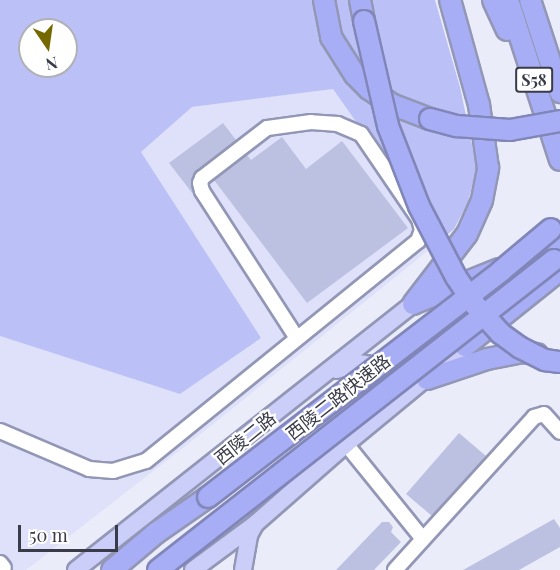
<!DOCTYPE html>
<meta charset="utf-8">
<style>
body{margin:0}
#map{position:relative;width:560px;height:570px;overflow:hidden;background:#ebecfa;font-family:"Playfair Display","Noto Sans SC",serif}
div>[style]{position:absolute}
.built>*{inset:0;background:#dee1f9}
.green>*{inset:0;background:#bbc1f7}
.building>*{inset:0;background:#bdc1e1}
.roads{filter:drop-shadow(2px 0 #9397b6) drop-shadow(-2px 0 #9397b6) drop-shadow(0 2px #9397b6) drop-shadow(0 -2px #9397b6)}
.minor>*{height:14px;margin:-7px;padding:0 7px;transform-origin:7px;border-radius:7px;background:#fff}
.major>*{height:16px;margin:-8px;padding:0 8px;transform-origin:8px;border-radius:8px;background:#cbcef9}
.highway>*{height:20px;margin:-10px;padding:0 10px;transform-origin:10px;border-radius:10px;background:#a8aef5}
.bridges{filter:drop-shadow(2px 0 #8186b8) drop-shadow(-2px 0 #8186b8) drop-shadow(0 2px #8186b8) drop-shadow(0 -2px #8186b8)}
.highway-bridge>*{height:20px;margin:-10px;padding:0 10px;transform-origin:10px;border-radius:10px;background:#a8aef5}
span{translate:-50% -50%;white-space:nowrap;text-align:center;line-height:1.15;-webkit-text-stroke:4.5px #fff;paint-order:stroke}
.shield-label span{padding:2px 4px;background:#fff;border:2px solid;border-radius:4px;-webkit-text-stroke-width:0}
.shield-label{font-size:16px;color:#393b48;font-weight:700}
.street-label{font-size:18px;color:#393b48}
.north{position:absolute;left:18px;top:18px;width:60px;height:60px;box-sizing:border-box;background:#fff;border:2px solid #b0b1b6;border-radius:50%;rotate:167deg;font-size:16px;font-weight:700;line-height:24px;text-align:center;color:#393b48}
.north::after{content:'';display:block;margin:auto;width:21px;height:27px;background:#766800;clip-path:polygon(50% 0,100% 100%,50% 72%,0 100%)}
.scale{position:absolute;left:18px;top:525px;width:100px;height:27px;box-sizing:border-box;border:3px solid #393b48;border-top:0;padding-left:8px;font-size:18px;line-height:21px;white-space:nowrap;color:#393b48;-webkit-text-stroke:4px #fff;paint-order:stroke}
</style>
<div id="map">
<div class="built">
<i style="clip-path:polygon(333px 89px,440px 241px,197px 437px,26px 570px,0 570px,0 336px,180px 394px,260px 338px,141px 152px,192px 107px)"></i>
</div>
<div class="green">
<i style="clip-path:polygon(evenodd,0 0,435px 0,460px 87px,477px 168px,468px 202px,454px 229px,440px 241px,333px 89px,192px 107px,141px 152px,261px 338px,180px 394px,0 336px,0 0,30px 30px,66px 30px,66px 66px,30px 66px,30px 30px)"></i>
</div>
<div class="building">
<i style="clip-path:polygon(223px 123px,236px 140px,196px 171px,191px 180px,193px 194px,169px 163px)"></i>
<i style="clip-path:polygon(282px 137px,306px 169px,342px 141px,408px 228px,307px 303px,214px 180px,247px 155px,251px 160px)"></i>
<i style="clip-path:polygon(459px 433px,486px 456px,432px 516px,406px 494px)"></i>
<i style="clip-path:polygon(554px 519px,560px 528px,560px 547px,519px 570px,463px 570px)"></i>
<i style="clip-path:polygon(382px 522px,389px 522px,393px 527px,391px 532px,401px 542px,374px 570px,336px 570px)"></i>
</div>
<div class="roads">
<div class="minor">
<i style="left:0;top:431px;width:97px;rotate:23.1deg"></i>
<i style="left:89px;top:469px;width:24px;rotate:5deg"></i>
<i style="left:113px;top:471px;width:34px;rotate:-17deg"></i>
<i style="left:146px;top:461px;width:350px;rotate:-39deg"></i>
<i style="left:418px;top:241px;width:12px;rotate:-70deg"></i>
<i style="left:422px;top:230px;width:11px;rotate:-105deg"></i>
<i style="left:419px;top:219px;width:103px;rotate:-124.3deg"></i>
<i style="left:361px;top:134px;width:25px;rotate:-157deg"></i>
<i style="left:338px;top:124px;width:27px;rotate:-176deg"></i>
<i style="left:311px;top:122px;width:44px;rotate:172.2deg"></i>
<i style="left:267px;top:128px;width:82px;rotate:142.4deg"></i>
<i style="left:202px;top:178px;width:5px;rotate:112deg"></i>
<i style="left:200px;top:183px;width:8px;rotate:76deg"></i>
<i style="left:202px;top:191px;width:174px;rotate:57.2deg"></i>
<i style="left:346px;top:444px;width:122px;rotate:51deg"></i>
<i style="left:0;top:563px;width:6px;rotate:51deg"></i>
<i style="left:395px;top:570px;width:207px;rotate:-47.7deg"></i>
<i style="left:534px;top:417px;width:10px;rotate:-17deg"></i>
<i style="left:544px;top:414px;width:24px;rotate:48deg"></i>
</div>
<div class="major">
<i style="left:337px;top:370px;width:22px;rotate:-18deg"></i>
<i style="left:358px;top:363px;width:14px;rotate:8deg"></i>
<i style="left:372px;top:365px;width:23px;rotate:50deg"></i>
<i style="left:387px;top:383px;width:16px;rotate:90deg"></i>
<i style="left:76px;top:570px;width:429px;rotate:-38.3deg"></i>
<i style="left:193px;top:570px;width:77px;rotate:-36.6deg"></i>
<i style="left:255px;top:524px;width:121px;rotate:-41.3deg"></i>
<i style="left:346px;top:444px;width:154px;rotate:-39.5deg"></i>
<i style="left:243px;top:570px;width:36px;rotate:-80deg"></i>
<i style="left:249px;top:535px;width:13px;rotate:-61deg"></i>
</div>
<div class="highway">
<i style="left:324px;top:0;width:38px;rotate:79deg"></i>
<i style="left:331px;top:37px;width:45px;rotate:57.7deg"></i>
<i style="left:355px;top:75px;width:20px;rotate:45deg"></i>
<i style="left:369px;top:89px;width:27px;rotate:34deg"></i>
<i style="left:391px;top:104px;width:42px;rotate:21deg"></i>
<i style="left:360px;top:0;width:21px;rotate:79deg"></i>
<i style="left:493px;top:0;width:33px;rotate:65deg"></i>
<i style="left:508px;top:0;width:168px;rotate:72deg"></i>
<i style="left:530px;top:0;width:97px;rotate:71.9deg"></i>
<i style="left:525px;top:256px;width:39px;rotate:-27deg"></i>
<i style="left:415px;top:303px;width:91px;rotate:-22deg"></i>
<i style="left:413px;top:304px;width:88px;rotate:-52.4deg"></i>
<i style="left:467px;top:234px;width:37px;rotate:-66deg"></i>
<i style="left:482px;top:200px;width:33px;rotate:-79deg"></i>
<i style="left:488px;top:168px;width:64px;rotate:-98.1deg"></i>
<i style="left:479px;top:105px;width:109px;rotate:-105.4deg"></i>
<i style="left:465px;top:346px;width:122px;rotate:-38.7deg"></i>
<i style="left:427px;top:379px;width:63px;rotate:-18.4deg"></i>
<i style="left:487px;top:359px;width:38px;rotate:-11deg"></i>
<i style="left:524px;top:352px;width:13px;rotate:9deg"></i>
<i style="left:112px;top:570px;width:57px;rotate:-40.1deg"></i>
<i style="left:156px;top:533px;width:63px;rotate:-34.7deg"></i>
</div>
</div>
<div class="bridges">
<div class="highway-bridge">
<i style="left:364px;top:21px;width:108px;rotate:77.1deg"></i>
<i style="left:388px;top:126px;width:86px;rotate:68.8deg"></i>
<i style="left:419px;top:206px;width:80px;rotate:62.5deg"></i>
<i style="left:456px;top:277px;width:34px;rotate:56deg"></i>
<i style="left:475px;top:305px;width:38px;rotate:48deg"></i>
<i style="left:500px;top:333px;width:24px;rotate:36deg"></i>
<i style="left:519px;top:347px;width:29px;rotate:27deg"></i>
<i style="left:545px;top:360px;width:15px;rotate:8deg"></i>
<i style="left:430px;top:119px;width:28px;rotate:15deg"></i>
<i style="left:457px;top:126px;width:53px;rotate:4.3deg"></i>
<i style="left:510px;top:130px;width:51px;rotate:-10.2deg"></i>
<i style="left:208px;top:497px;width:370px;rotate:-37.6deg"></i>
<i style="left:501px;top:271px;width:65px;rotate:-40deg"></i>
<i style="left:158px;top:570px;width:503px;rotate:-38.05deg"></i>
</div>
</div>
<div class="shield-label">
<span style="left:534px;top:80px">S58</span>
</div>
<div class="street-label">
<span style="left:338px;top:397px;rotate:-38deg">西陵二路快速路</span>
<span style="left:245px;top:438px;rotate:-39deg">西陵二路</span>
</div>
<div class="north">N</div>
<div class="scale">50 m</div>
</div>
